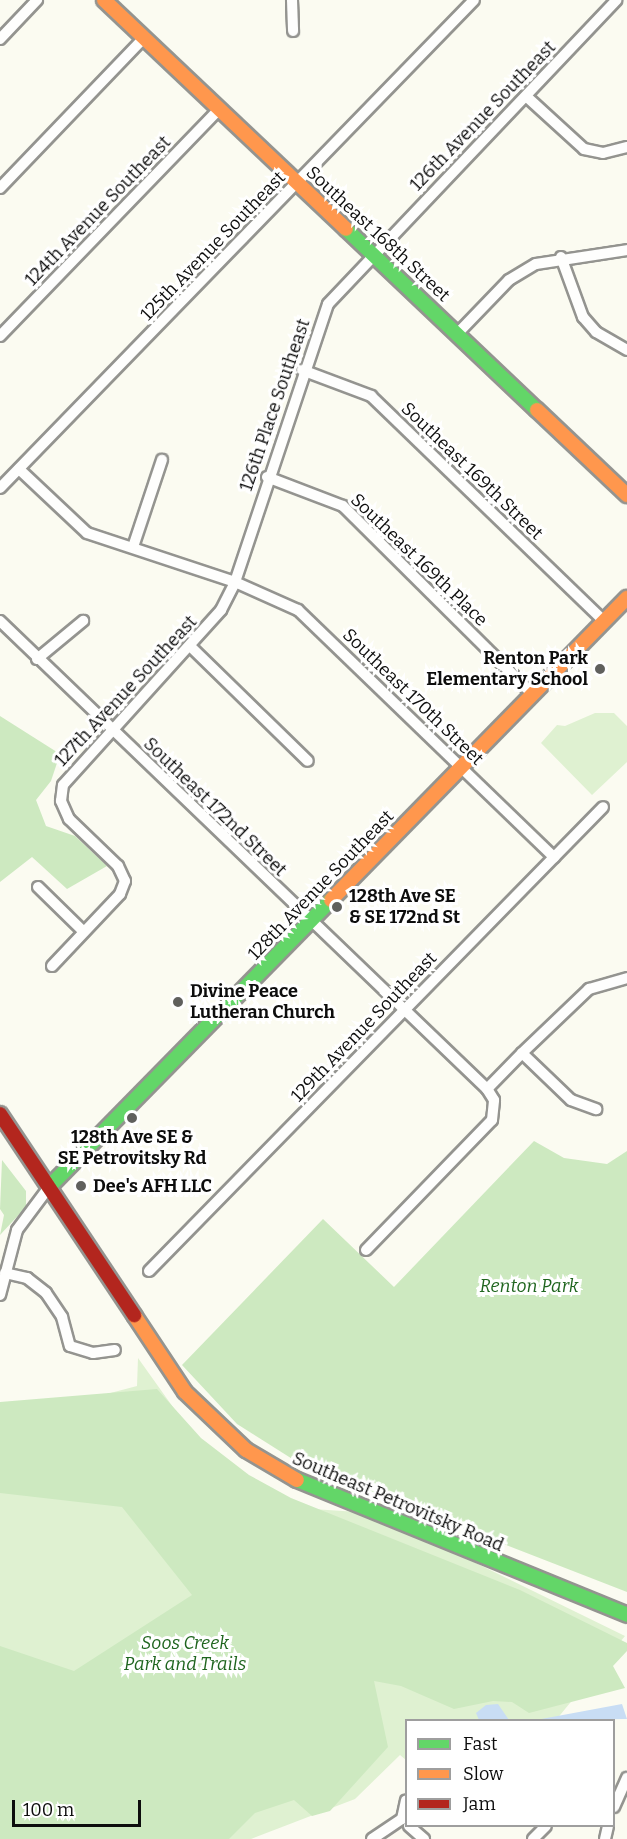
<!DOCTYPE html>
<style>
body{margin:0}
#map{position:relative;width:627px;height:1839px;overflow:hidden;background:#fbfbf1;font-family:Bitter,serif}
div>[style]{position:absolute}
.green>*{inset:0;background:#dff1d1}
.forest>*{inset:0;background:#cde9c0}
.water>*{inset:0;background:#c8ddf4}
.roads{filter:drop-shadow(2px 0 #949490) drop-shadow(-2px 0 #949490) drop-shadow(0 2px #949490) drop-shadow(0 -2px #949490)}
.street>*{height:10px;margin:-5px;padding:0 5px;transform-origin:5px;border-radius:5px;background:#fefefd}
.fast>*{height:14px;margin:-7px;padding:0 7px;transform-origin:7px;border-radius:7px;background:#63d668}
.slow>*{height:14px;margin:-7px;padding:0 7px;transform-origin:7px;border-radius:7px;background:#ff974d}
.jam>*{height:14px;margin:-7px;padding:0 7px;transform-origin:7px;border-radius:7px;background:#b3261e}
.dots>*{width:16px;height:16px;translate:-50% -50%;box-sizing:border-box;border:3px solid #fff;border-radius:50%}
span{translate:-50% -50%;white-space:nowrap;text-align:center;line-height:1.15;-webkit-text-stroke:6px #fff;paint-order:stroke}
.street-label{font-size:18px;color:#0d0d0d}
.poi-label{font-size:18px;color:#0d0d0d;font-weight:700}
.right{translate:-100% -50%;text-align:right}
.left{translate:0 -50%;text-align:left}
.park-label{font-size:18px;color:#1f651e;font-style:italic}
.legend{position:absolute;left:405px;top:1719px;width:210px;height:108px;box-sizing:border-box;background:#fff;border:2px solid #9e9e9e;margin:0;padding:8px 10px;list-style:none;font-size:18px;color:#0d0d0d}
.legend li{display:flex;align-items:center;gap:12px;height:30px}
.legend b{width:30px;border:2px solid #9e9e9e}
.scale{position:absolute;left:12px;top:1800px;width:129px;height:27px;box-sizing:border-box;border:3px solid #0d0d0d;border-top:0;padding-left:8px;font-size:18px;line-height:21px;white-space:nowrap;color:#0d0d0d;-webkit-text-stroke:4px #fff;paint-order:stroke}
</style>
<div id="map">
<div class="green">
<i style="clip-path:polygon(595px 713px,614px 713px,627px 726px,627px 762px,592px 795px,541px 743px,557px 725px,565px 726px)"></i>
<i style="clip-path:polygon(138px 1358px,190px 1431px,253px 1483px,312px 1509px,374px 1513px,625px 1636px,556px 1720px,406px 1720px,406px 1760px,400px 1755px,355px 1799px,251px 1839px,0 1839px,0 1408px,99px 1396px,137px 1386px)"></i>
</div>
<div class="forest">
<i style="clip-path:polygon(0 716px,60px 754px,51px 781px,36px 800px,46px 826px,75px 836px,107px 866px,67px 889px,32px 857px,0 882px)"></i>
<i style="clip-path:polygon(534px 1141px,564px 1158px,607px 1164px,627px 1151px,627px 1592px,305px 1467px,237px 1424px,182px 1365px,323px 1219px,394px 1287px)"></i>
<i style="clip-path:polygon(2px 1160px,26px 1191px,26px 1207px,0 1235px,4px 1215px,0 1209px)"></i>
<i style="clip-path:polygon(157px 1389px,201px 1438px,249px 1475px,291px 1498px,520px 1590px,627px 1643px,627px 1651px,613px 1666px,625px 1688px,529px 1713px,512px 1702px,493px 1701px,454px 1709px,401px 1686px,374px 1681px,388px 1747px,330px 1811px,312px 1816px,294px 1800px,255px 1813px,229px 1839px,0 1839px,0 1646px,74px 1671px,192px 1595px,122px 1507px,0 1493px,0 1402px)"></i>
</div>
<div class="water">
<i style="clip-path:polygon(498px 1704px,509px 1720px,479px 1720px,476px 1713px,486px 1705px)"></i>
<i style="clip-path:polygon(622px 1704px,627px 1719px,536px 1720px)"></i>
</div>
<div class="roads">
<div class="street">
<i style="left:292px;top:0;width:31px;rotate:88deg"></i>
<i style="left:0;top:39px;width:54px;rotate:-46.5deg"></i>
<i style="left:527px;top:97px;width:77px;rotate:42.4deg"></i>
<i style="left:584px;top:149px;width:19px;rotate:12deg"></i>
<i style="left:603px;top:153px;width:25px;rotate:-14deg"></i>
<i style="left:0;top:188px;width:208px;rotate:-46.2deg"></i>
<i style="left:561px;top:257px;width:64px;rotate:69.9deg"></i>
<i style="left:583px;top:317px;width:20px;rotate:49deg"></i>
<i style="left:596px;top:332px;width:36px;rotate:30deg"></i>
<i style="left:457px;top:334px;width:75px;rotate:-46.1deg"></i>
<i style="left:509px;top:280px;width:31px;rotate:-31deg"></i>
<i style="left:536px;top:264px;width:92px;rotate:-8.7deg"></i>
<i style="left:0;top:336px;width:315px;rotate:-46deg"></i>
<i style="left:302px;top:370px;width:74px;rotate:20.6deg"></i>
<i style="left:371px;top:396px;width:324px;rotate:44deg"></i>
<i style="left:19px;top:469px;width:93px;rotate:43.3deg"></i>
<i style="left:87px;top:533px;width:156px;rotate:18.3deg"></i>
<i style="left:235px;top:582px;width:69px;rotate:24deg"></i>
<i style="left:298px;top:610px;width:356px;rotate:44deg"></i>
<i style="left:267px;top:477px;width:81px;rotate:20.9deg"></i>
<i style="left:343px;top:506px;width:267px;rotate:44.8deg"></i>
<i style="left:0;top:488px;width:680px;rotate:-45.83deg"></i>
<i style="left:133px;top:547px;width:92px;rotate:-71.6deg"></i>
<i style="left:0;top:621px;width:675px;rotate:43.86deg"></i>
<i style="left:191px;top:647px;width:163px;rotate:44.3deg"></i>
<i style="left:37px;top:659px;width:60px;rotate:-39.6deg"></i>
<i style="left:38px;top:887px;width:64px;rotate:44.4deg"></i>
<i style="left:52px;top:966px;width:99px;rotate:-46.6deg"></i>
<i style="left:120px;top:894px;width:14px;rotate:-69deg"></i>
<i style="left:125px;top:881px;width:17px;rotate:-115deg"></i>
<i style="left:118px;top:866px;width:68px;rotate:-136.2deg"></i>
<i style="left:69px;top:819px;width:20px;rotate:-114deg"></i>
<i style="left:61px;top:801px;width:16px;rotate:-83deg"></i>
<i style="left:63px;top:785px;width:236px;rotate:-47.9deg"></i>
<i style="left:221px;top:610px;width:31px;rotate:-63deg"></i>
<i style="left:235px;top:582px;width:293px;rotate:-71.5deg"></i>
<i style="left:328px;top:304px;width:419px;rotate:-46.5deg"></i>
<i style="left:522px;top:1053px;width:68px;rotate:43.8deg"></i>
<i style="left:571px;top:1100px;width:27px;rotate:20deg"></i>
<i style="left:366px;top:1250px;width:181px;rotate:-45.9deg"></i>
<i style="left:492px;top:1120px;width:20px;rotate:-84deg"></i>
<i style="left:494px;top:1100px;width:13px;rotate:-122deg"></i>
<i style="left:487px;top:1089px;width:50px;rotate:-45.8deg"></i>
<i style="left:522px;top:1053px;width:93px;rotate:-43.7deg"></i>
<i style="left:589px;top:989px;width:40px;rotate:-16deg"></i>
<i style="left:149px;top:1271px;width:649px;rotate:-45.62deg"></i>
<i style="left:5px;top:1273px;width:23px;rotate:13deg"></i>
<i style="left:27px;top:1278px;width:24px;rotate:38deg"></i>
<i style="left:46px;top:1293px;width:29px;rotate:56deg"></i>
<i style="left:62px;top:1317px;width:30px;rotate:75deg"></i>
<i style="left:70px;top:1346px;width:24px;rotate:17deg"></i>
<i style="left:93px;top:1353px;width:22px;rotate:-8deg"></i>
<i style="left:0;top:1295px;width:67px;rotate:-75.3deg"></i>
<i style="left:17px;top:1230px;width:54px;rotate:-53.3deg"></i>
<i style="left:614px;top:1807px;width:32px;rotate:-66deg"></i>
<i style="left:402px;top:1819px;width:19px;rotate:-78deg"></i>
<i style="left:409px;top:1826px;width:20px;rotate:41deg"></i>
<i style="left:372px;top:1839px;width:36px;rotate:-34deg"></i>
<i style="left:533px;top:1839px;width:18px;rotate:-45deg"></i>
<i style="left:605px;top:1839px;width:13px;rotate:-77deg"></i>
</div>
<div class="fast">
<i style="left:346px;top:229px;width:263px;rotate:43.5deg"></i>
<i style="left:49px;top:1187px;width:402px;rotate:-45.5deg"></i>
<i style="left:297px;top:1480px;width:357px;rotate:22.2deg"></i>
</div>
<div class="slow">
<i style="left:104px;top:0;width:333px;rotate:43.4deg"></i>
<i style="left:537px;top:410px;width:124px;rotate:43.4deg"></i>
<i style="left:331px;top:900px;width:423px;rotate:-45.6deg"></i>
<i style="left:134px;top:1315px;width:92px;rotate:56.5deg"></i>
<i style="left:185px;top:1392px;width:84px;rotate:43.6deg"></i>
<i style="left:246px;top:1450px;width:59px;rotate:30.5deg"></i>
</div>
<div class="jam">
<i style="left:0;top:1114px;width:242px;rotate:56.3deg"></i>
</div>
</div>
<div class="dots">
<i style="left:600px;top:669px;background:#60605d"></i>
<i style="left:337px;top:907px;background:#60605d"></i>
<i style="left:178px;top:1002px;background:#60605d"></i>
<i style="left:132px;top:1118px;background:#60605d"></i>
<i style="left:81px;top:1186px;background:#60605d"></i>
</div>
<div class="street-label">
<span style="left:483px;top:116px;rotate:-46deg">126th Avenue Southeast</span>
<span style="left:98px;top:211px;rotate:-46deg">124th Avenue Southeast</span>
<span style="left:378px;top:234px;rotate:43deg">Southeast 168th Street</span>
<span style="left:213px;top:246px;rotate:-46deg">125th Avenue Southeast</span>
<span style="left:275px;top:405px;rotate:-71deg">126th Place Southeast</span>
<span style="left:472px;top:471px;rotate:44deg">Southeast 169th Street</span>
<span style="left:419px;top:560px;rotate:44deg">Southeast 169th Place</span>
<span style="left:126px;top:691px;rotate:-47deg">127th Avenue Southeast</span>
<span style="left:413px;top:697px;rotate:44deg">Southeast 170th Street</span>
<span style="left:215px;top:807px;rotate:44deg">Southeast 172nd Street</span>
<span style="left:321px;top:885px;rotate:-46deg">128th Avenue Southeast</span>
<span style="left:364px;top:1027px;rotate:-46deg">129th Avenue Southeast</span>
<span style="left:398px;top:1502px;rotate:23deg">Southeast Petrovitsky Road</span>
</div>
<div class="poi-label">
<span class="right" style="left:588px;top:669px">Renton Park<br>Elementary School</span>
<span class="left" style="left:349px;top:907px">128th Ave SE<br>&amp; SE 172nd St</span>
<span class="left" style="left:190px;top:1002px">Divine Peace<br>Lutheran Church</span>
<span style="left:132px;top:1148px">128th Ave SE &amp;<br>SE Petrovitsky Rd</span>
<span class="left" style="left:93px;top:1186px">Dee's AFH LLC</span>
</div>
<div class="park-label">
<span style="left:529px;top:1286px">Renton Park</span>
<span style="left:185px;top:1654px">Soos Creek<br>Park and Trails</span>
</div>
<ul class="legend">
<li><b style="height:8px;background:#63d668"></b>Fast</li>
<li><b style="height:8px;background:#ff974d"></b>Slow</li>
<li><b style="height:8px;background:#b3261e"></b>Jam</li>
</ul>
<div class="scale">100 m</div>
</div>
